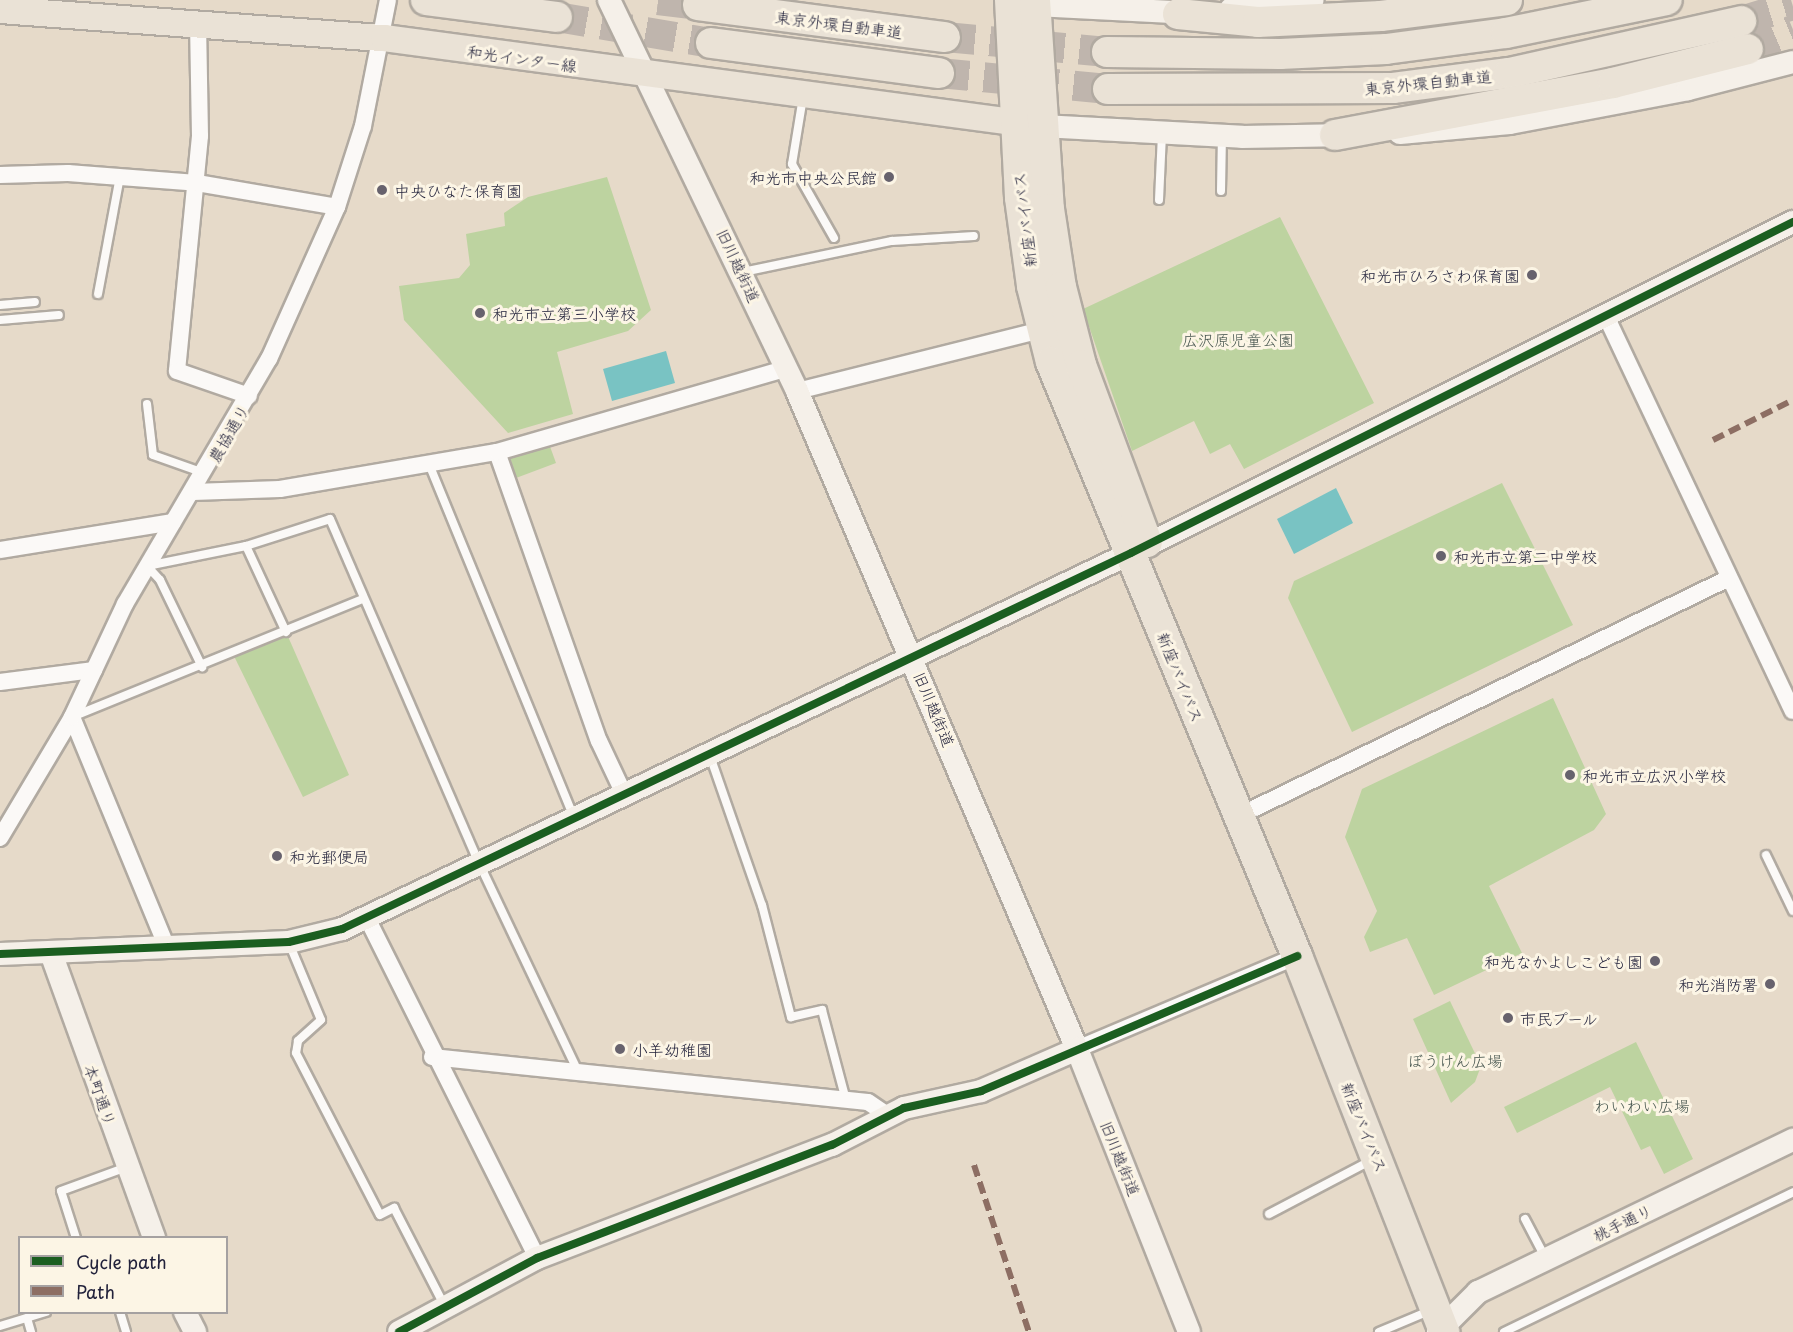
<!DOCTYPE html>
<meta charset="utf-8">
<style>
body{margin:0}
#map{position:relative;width:1793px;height:1332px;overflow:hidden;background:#e6dac9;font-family:"Playpen Sans","Klee One",sans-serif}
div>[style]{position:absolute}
.green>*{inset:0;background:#bdd3a0}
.water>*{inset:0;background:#79c3c3}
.highway-tunnel>*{height:30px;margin-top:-15px;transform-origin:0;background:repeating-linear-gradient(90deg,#bfb5ad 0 30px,transparent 0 45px)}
.roads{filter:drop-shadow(2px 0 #b1aaa1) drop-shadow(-2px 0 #b1aaa1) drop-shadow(0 2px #b1aaa1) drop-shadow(0 -2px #b1aaa1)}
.lane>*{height:8px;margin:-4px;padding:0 4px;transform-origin:4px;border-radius:4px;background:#fbf9f7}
.street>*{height:16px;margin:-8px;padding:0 8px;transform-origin:8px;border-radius:8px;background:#fbf9f7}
.secondary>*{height:22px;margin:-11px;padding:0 11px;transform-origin:11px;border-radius:11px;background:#f5f0e9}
.primary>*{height:26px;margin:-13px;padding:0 13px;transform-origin:13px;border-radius:13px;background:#eae2d6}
.highway>*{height:30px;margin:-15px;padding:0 15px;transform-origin:15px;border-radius:15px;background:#eae2d6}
.quiet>*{height:6px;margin-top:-3px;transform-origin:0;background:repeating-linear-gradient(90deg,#8d6e63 0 12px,transparent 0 18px)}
.cycleway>*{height:8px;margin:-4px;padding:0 4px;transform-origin:4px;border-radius:4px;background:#1b5e20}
.dots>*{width:16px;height:16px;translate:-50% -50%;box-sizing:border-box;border:3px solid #fcf5e5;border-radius:50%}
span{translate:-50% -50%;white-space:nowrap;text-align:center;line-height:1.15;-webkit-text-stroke:6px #fcf5e5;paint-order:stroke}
.street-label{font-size:16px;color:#22223b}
.poi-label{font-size:16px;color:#22223b}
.right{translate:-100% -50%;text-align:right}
.left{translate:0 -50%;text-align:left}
.park-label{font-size:16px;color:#47564f}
.legend{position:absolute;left:18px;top:1236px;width:210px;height:78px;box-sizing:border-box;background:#fcf5e5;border:2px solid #a5a1a1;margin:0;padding:8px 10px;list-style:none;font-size:18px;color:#22223b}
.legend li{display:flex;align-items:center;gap:12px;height:30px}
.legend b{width:30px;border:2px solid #a5a1a1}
</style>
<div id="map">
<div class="green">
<i style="clip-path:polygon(607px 177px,651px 310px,628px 331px,557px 352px,573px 414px,508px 433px,404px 320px,399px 286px,459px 278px,470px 265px,466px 234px,505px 226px,504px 213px,528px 197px)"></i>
<i style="clip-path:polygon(1280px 217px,1374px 403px,1244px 469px,1230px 444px,1210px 454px,1194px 421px,1132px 451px,1083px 309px)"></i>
<i style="clip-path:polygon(548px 441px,556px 463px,516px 478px,509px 454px)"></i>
<i style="clip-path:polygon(1502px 483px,1573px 625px,1352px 732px,1288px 598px,1294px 581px)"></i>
<i style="clip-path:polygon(286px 632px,349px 775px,303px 797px,233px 654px)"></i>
<i style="clip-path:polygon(1553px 698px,1606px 814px,1594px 830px,1489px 886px,1522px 953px,1434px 995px,1407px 938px,1370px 952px,1364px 937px,1377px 911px,1345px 837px,1362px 789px)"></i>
<i style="clip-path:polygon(1450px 1001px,1481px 1066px,1475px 1082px,1451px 1103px,1413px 1019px)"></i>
<i style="clip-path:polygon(1636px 1042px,1693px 1159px,1664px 1174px,1650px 1146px,1641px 1150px,1610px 1087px,1517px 1133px,1504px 1107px)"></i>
</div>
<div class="water">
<i style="clip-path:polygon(666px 351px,675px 383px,612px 401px,603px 369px)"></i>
<i style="clip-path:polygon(1336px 488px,1353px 523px,1294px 554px,1277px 519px)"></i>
</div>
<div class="highway-tunnel">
<i style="left:658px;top:0;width:40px;rotate:7.1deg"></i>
<i style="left:557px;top:17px;width:156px;rotate:9.6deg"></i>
<i style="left:1741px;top:21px;width:54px;rotate:-17.1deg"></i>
<i style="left:945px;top:37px;width:163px;rotate:5.3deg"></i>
<i style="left:1748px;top:49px;width:49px;rotate:-22.9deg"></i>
<i style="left:939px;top:73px;width:170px;rotate:5.4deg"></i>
</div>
<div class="roads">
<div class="lane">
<i style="left:803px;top:97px;width:68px;rotate:99.3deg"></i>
<i style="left:792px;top:164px;width:85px;rotate:60.4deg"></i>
<i style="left:1221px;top:191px;width:55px;rotate:-89deg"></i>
<i style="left:1159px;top:200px;width:66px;rotate:-87.4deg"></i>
<i style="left:743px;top:272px;width:152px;rotate:-11.8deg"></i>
<i style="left:892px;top:241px;width:82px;rotate:-3.5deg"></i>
<i style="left:98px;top:294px;width:119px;rotate:-79.4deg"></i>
<i style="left:0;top:305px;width:35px;rotate:-5deg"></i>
<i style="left:0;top:320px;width:59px;rotate:-4.8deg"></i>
<i style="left:147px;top:404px;width:51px;rotate:83.3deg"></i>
<i style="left:153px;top:455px;width:54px;rotate:19.4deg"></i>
<i style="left:429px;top:464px;width:382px;rotate:67.7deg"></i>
<i style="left:147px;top:566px;width:19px;rotate:47deg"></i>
<i style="left:160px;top:580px;width:97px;rotate:64.2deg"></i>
<i style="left:147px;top:566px;width:101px;rotate:-11.4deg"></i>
<i style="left:286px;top:632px;width:95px;rotate:-114.9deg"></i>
<i style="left:246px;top:546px;width:88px;rotate:-17.8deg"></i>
<i style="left:330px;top:519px;width:375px;rotate:66.6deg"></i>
<i style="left:479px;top:863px;width:228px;rotate:64.6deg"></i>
<i style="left:72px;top:717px;width:314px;rotate:-22.1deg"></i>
<i style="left:710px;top:756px;width:158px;rotate:70.8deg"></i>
<i style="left:762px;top:905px;width:116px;rotate:75.5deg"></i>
<i style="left:791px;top:1017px;width:32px;rotate:-13deg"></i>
<i style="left:822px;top:1010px;width:93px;rotate:75.1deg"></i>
<i style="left:1766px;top:855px;width:62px;rotate:64.3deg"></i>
<i style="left:289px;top:943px;width:83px;rotate:67.4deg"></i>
<i style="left:321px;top:1020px;width:31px;rotate:138deg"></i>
<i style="left:298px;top:1041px;width:12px;rotate:99deg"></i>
<i style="left:296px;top:1053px;width:182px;rotate:62.6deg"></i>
<i style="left:380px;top:1215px;width:16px;rotate:-27deg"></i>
<i style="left:394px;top:1208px;width:111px;rotate:62.7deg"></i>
<i style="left:1269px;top:1214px;width:116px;rotate:-27.7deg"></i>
<i style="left:1525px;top:1219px;width:45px;rotate:62.3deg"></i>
<i style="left:76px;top:1238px;width:49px;rotate:-107.7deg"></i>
<i style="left:61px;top:1191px;width:70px;rotate:-20deg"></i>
<i style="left:120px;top:1312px;width:21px;rotate:73deg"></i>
<i style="left:27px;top:1318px;width:15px;rotate:74deg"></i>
<i style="left:0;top:1326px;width:48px;rotate:-16.9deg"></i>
<i style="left:1379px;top:1332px;width:54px;rotate:-22.8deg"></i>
<i style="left:1504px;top:1332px;width:321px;rotate:-25.8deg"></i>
</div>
<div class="street">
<i style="left:198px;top:22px;width:114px;rotate:89deg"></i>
<i style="left:200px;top:136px;width:236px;rotate:95.6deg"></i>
<i style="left:177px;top:371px;width:76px;rotate:19.1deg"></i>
<i style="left:0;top:175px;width:68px;rotate:-1.7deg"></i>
<i style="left:68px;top:173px;width:129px;rotate:4.4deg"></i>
<i style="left:197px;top:183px;width:142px;rotate:9.7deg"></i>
<i style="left:1605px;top:314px;width:439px;rotate:64.7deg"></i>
<i style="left:797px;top:391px;width:252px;rotate:-14deg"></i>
<i style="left:497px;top:452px;width:306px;rotate:70.6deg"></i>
<i style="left:599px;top:741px;width:59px;rotate:64.7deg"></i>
<i style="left:193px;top:492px;width:87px;rotate:-2deg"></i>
<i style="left:280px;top:489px;width:220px;rotate:-9.7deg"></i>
<i style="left:497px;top:452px;width:303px;rotate:-16.1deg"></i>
<i style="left:0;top:550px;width:175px;rotate:-9.2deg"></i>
<i style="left:0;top:682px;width:95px;rotate:-7.3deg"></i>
<i style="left:72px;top:717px;width:249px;rotate:67.6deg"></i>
<i style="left:1255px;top:808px;width:527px;rotate:-25.88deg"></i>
<i style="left:0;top:838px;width:141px;rotate:-59.2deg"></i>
<i style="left:72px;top:717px;width:125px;rotate:-64.9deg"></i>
<i style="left:125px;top:604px;width:284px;rotate:-59.6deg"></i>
<i style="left:269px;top:359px;width:167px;rotate:-65.9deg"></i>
<i style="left:337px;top:207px;width:85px;rotate:-72.2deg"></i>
<i style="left:363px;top:126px;width:128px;rotate:-78.8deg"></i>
<i style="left:366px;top:916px;width:382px;rotate:63.4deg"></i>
<i style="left:1077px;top:1049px;width:239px;rotate:-22.9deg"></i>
<i style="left:432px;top:1057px;width:438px;rotate:5.9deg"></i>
<i style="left:868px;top:1102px;width:23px;rotate:34deg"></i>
</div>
<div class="secondary">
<i style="left:609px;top:0;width:434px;rotate:64.3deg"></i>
<i style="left:797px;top:391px;width:715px;rotate:66.95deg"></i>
<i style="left:1077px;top:1049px;width:304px;rotate:68.4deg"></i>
<i style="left:1035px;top:5px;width:157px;rotate:2.9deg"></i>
<i style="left:1231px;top:9px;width:82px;rotate:-6.3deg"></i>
<i style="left:1042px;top:126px;width:200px;rotate:3.1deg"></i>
<i style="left:1242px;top:137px;width:107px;rotate:-1.1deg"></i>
<i style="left:1400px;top:133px;width:110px;rotate:-5.2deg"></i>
<i style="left:1510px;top:123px;width:181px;rotate:-10.8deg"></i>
<i style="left:1688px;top:89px;width:108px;rotate:-14.4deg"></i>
<i style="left:51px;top:953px;width:303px;rotate:70.1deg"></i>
<i style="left:0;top:954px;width:289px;rotate:-2.4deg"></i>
<i style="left:289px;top:942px;width:55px;rotate:-13.8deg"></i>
<i style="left:342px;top:929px;width:874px;rotate:-25.48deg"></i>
<i style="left:1131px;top:553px;width:740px;rotate:-26.57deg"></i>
<i style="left:185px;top:1312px;width:22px;rotate:63deg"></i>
<i style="left:399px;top:1332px;width:157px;rotate:-28.2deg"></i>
<i style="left:537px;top:1258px;width:316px;rotate:-21deg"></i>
<i style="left:832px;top:1145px;width:81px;rotate:-27.2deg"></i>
<i style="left:904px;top:1108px;width:79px;rotate:-12.4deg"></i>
<i style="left:981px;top:1091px;width:105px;rotate:-23.6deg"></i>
<i style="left:1438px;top:1332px;width:57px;rotate:-45deg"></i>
<i style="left:1478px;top:1292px;width:350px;rotate:-25.8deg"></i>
</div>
<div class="primary">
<i style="left:0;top:10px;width:385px;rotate:4.2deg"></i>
<i style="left:384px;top:38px;width:656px;rotate:7.62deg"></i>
</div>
<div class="highway">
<i style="left:426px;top:0;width:132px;rotate:7.4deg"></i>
<i style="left:1010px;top:0;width:198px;rotate:87.1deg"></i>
<i style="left:1020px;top:198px;width:89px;rotate:82.2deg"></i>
<i style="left:1032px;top:286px;width:78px;rotate:76deg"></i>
<i style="left:1051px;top:362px;width:643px;rotate:67.5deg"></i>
<i style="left:1297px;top:956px;width:404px;rotate:68.6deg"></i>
<i style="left:1035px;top:0;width:209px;rotate:86.2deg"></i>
<i style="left:1049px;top:209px;width:79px;rotate:81.3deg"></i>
<i style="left:1061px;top:287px;width:81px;rotate:75.6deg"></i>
<i style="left:1081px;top:365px;width:189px;rotate:69.6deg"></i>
<i style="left:698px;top:5px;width:249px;rotate:7.4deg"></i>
<i style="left:1178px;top:14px;width:80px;rotate:5.7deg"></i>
<i style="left:1258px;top:22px;width:123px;rotate:-2.8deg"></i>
<i style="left:1381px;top:16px;width:127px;rotate:-7.2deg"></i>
<i style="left:711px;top:43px;width:230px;rotate:7.5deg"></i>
<i style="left:1107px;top:52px;width:173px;rotate:0.7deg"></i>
<i style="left:1280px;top:54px;width:106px;rotate:-2.7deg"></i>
<i style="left:1386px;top:49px;width:121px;rotate:-7.6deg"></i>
<i style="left:1506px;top:33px;width:164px;rotate:-11.6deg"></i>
<i style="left:1108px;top:89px;width:285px;rotate:-0.2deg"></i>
<i style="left:1393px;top:88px;width:117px;rotate:-7.4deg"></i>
<i style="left:1509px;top:73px;width:238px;rotate:-12.6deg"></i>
<i style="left:1335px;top:135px;width:283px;rotate:-10.6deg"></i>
<i style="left:1613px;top:83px;width:139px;rotate:-14.1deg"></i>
</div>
</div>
<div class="quiet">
<i style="left:1713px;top:440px;width:89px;rotate:-26.6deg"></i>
<i style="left:974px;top:1165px;width:176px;rotate:71.8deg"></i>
</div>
<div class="cycleway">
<i style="left:0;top:954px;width:289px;rotate:-2.4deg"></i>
<i style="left:289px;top:942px;width:55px;rotate:-13.8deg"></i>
<i style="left:342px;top:929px;width:874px;rotate:-25.48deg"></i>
<i style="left:1131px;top:553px;width:740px;rotate:-26.57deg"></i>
<i style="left:399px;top:1332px;width:157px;rotate:-28.2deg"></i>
<i style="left:537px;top:1258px;width:316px;rotate:-21deg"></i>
<i style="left:832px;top:1145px;width:81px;rotate:-27.2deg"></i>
<i style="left:904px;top:1108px;width:79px;rotate:-12.4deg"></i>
<i style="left:981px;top:1091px;width:344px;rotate:-23.1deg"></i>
</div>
<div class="dots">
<i style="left:889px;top:177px;background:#67626d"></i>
<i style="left:382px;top:190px;background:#67626d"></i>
<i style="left:1532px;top:275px;background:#67626d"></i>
<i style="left:480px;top:313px;background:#67626d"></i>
<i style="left:1441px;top:556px;background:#67626d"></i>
<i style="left:1570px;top:775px;background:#67626d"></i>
<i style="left:277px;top:856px;background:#67626d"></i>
<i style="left:1655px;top:961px;background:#67626d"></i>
<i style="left:1770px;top:984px;background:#67626d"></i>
<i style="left:1508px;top:1018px;background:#67626d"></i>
<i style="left:620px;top:1049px;background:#67626d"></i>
</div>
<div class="street-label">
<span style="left:839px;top:24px;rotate:7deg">東京外環自動車道</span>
<span style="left:522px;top:58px;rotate:8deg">和光インター線</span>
<span style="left:1428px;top:82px;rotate:-6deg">東京外環自動車道</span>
<span style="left:1024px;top:220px;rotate:-97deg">新座バイパス</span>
<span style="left:739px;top:265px;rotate:65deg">旧川越街道</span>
<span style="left:228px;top:433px;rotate:-60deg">農協通り</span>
<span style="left:1181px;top:677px;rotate:68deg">新座バイパス</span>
<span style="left:935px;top:709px;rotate:67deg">旧川越街道</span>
<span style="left:101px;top:1095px;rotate:70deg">本町通り</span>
<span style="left:1365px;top:1127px;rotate:68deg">新座バイパス</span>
<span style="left:1121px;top:1158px;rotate:68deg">旧川越街道</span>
<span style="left:1622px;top:1222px;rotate:-26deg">桃手通り</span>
</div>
<div class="poi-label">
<span class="right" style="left:877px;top:177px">和光市中央公民館</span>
<span class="left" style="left:394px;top:190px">中央ひなた保育園</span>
<span class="right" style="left:1520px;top:275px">和光市ひろさわ保育園</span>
<span class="left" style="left:492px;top:313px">和光市立第三小学校</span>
<span class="left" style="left:1453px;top:556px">和光市立第二中学校</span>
<span class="left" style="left:1582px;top:775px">和光市立広沢小学校</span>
<span class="left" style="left:289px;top:856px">和光郵便局</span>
<span class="right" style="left:1643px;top:961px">和光なかよしこども園</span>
<span class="right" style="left:1758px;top:984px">和光消防署</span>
<span class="left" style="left:1520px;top:1018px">市民プール</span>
<span class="left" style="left:632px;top:1049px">小羊幼稚園</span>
</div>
<div class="park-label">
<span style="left:1238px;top:339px">広沢原児童公園</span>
<span style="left:1455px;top:1060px">ぼうけん広場</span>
<span style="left:1642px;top:1105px">わいわい広場</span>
</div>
<ul class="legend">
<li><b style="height:8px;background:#1b5e20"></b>Cycle path</li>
<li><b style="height:8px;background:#8d6e63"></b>Path</li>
</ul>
</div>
